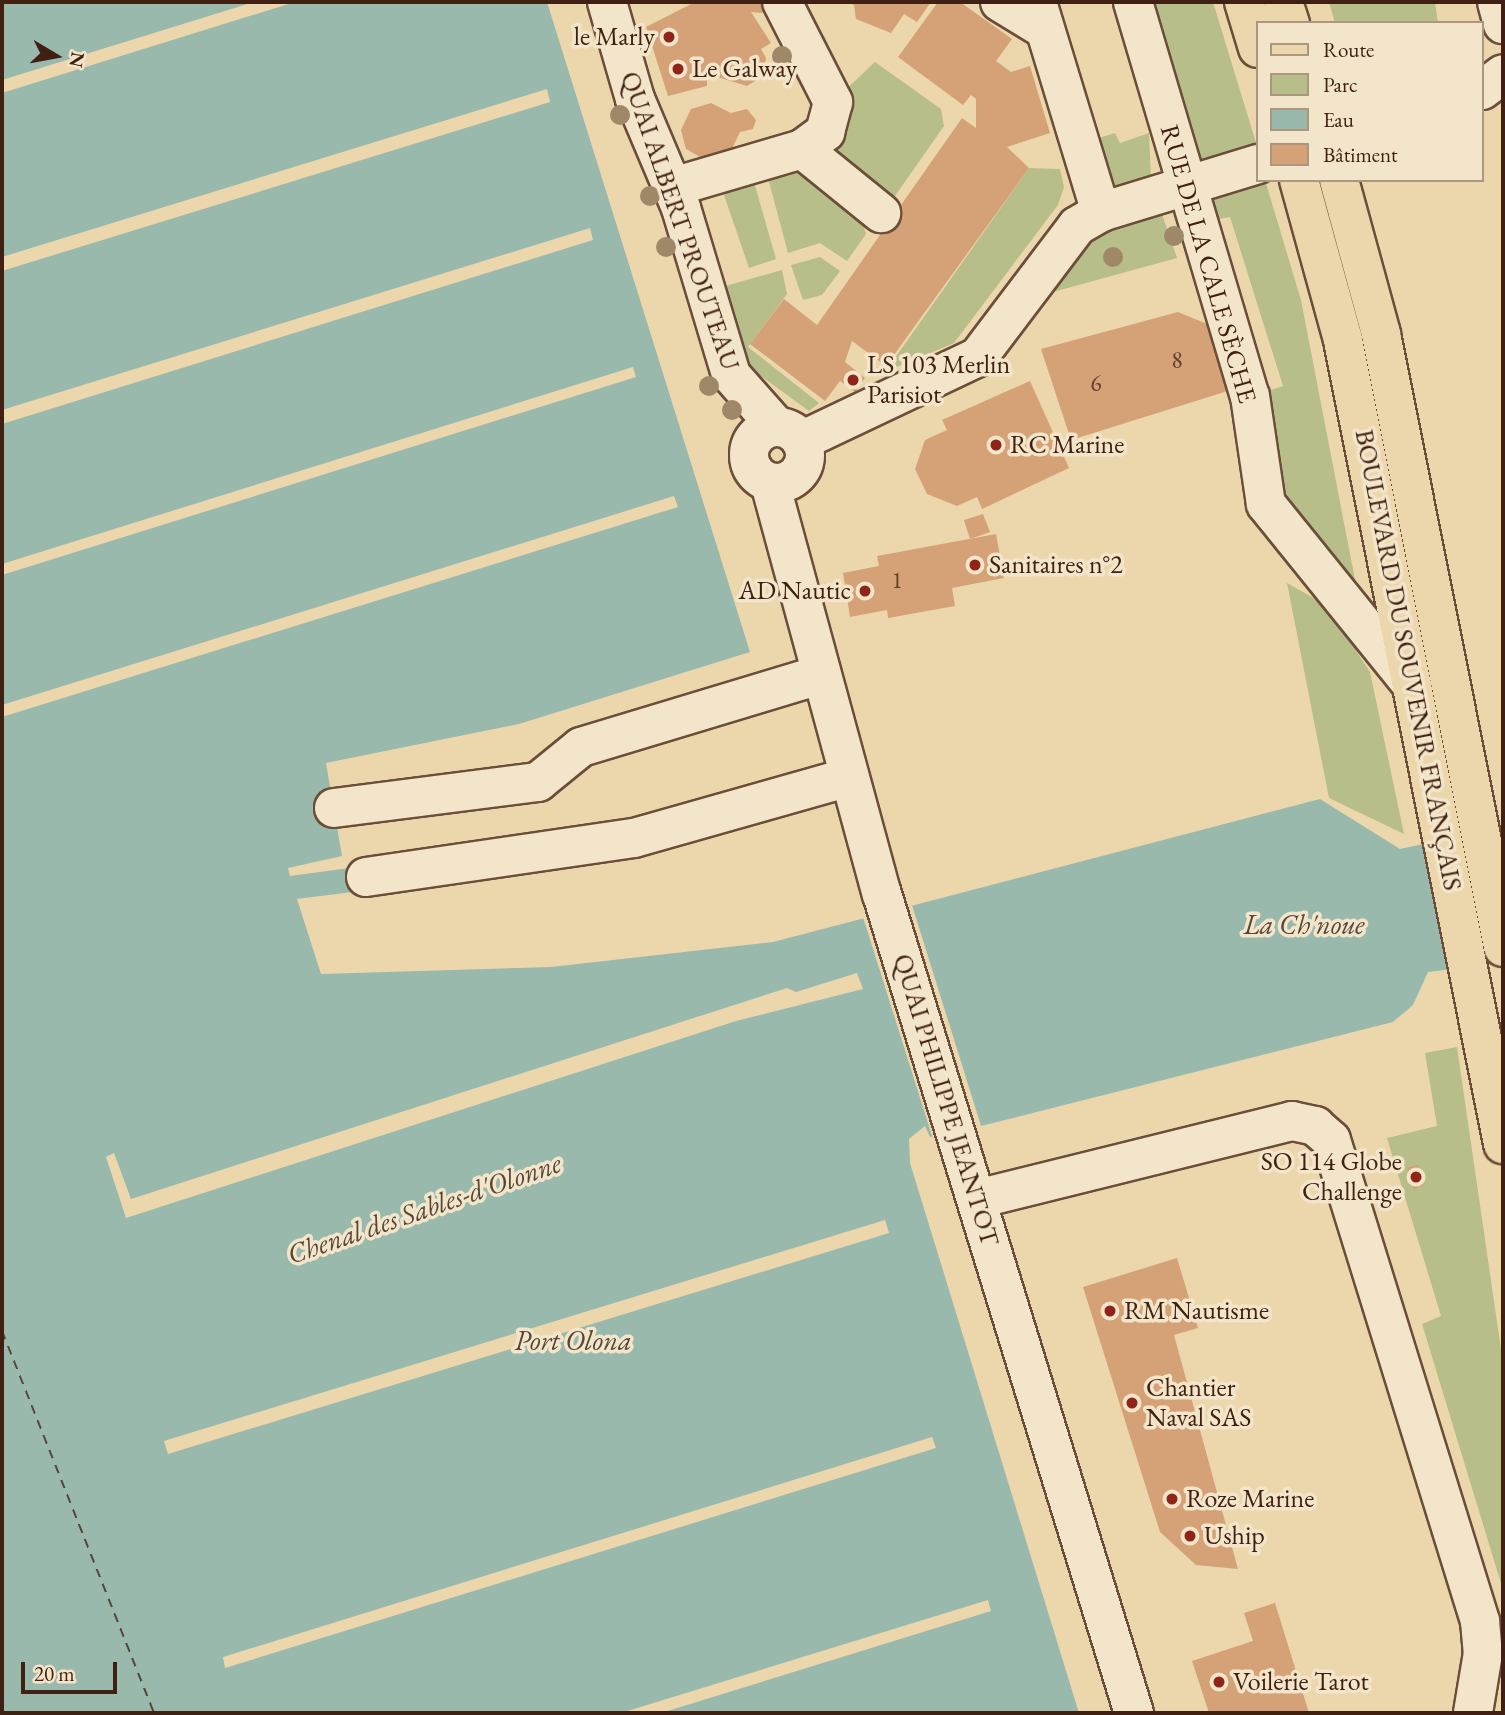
<!DOCTYPE html>
<meta charset="utf-8">
<style>
body{margin:0}
#map{position:relative;width:1505px;height:1715px;overflow:hidden;background:#ecd7ac;font-family:"EB Garamond",serif}
div>[style]{position:absolute}
.green>*{inset:0;background:#b7be8a}
.water>*{inset:0;background:#99b9ad}
.pier>*{inset:0;background:#ecd7ac}
.ferry>*{height:2px;margin-top:-1px;transform-origin:0;background:repeating-linear-gradient(90deg,#56463a 0 9px,transparent 0 16px)}
.building>*{inset:0;background:#d4a276}
.roads{filter:drop-shadow(2px 0 #6b4e39) drop-shadow(-2px 0 #6b4e39) drop-shadow(0 2px #6b4e39) drop-shadow(0 -2px #6b4e39)}
.minor>*{height:38px;margin:-19px;padding:0 19px;transform-origin:19px;border-radius:19px;background:#f3e5c9}
.minor>.ring{margin:-19px;padding:0;box-sizing:content-box;background:none;border:38px solid #f3e5c9;border-radius:50%}
.major>*{height:38px;margin:-19px;padding:0 19px;transform-origin:19px;border-radius:19px;background:#ecd7ac}
.trees>*{width:20px;height:20px;margin:-10px;border-radius:50%;background:#9e8868}
.dots>*{width:19px;height:19px;translate:-50% -50%;box-sizing:border-box;border:4px solid #f3e5c9;border-radius:50%}
span{translate:-50% -50%;white-space:nowrap;text-align:center;line-height:1.15;-webkit-text-stroke:7px #f3e5c9;paint-order:stroke}
.number-label{font-size:23px;color:#65402c}
.number-label span{-webkit-text-stroke-width:0}
.poi-label{font-size:26px;color:#402013}
.right{translate:-100% -50%;text-align:right}
.left{translate:0 -50%;text-align:left}
.street-label{font-size:26px;color:#402013}
.water-label{font-size:28px;color:#56463a;font-style:italic}
.frame{position:absolute;inset:0;border:4px solid #402013;pointer-events:none}
.legend{position:absolute;left:1256px;top:21px;width:228px;height:161px;box-sizing:border-box;background:#f3e5c9;border:2px solid #ab9680;margin:0;padding:9px 12px;list-style:none;font-size:21px;color:#402013}
.legend li{display:flex;align-items:center;gap:14px;height:35px}
.legend b{width:35px;border:2px solid #ab9680}
.north{position:absolute;left:21px;top:21px;width:70px;height:70px;-webkit-text-stroke:5px #f3e5c9;paint-order:stroke;rotate:100deg;font-size:19px;font-weight:700;line-height:28px;text-align:center;color:#402013}
.north::after{content:'';display:block;margin:auto;width:24px;height:32px;background:#402013;clip-path:polygon(50% 0,100% 100%,50% 72%,0 100%)}
.scale{position:absolute;left:21px;top:1662px;width:96px;height:32px;box-sizing:border-box;border:4px solid #402013;border-top:0;padding-left:9px;font-size:21px;line-height:24px;white-space:nowrap;color:#402013;-webkit-text-stroke:5px #f3e5c9;paint-order:stroke}
</style>
<div id="map">
<div class="green">
<i style="clip-path:polygon(1146px 2px,1213px 2px,1257px 146px,1196px 161px)"></i>
<i style="clip-path:polygon(1329px 2px,1435px 2px,1438px 23px,1335px 23px)"></i>
<i style="clip-path:polygon(875px 62px,941px 109px,944px 126px,895px 196px,874px 197px,830px 148px,840px 95px)"></i>
<i style="clip-path:polygon(1115px 133px,1120px 143px,1149px 133px,1151px 179px,1110px 188px,1093px 140px)"></i>
<i style="clip-path:polygon(1029px 168px,1060px 169px,1064px 187px,1058px 205px,954px 343px,885px 372px)"></i>
<i style="clip-path:polygon(799px 170px,861px 217px,866px 234px,847px 261px,820px 243px,788px 253px,768px 178px)"></i>
<i style="clip-path:polygon(1265px 180px,1301px 300px,1357px 590px,1279px 499px,1261px 393px,1283px 386px,1230px 217px,1208px 221px,1209px 206px,1218px 196px)"></i>
<i style="clip-path:polygon(754px 182px,776px 259px,749px 268px,722px 189px)"></i>
<i style="clip-path:polygon(1162px 214px,1177px 258px,1053px 292px,1049px 284px,1082px 240px)"></i>
<i style="clip-path:polygon(820px 257px,840px 271px,822px 295px,803px 300px,791px 265px)"></i>
<i style="clip-path:polygon(782px 270px,787px 294px,748px 347px,819px 403px,809px 411px,746px 365px,722px 287px)"></i>
<i style="clip-path:polygon(1287px 583px,1326px 605px,1370px 672px,1404px 834px,1329px 798px)"></i>
<i style="clip-path:polygon(1457px 1047px,1503px 1363px,1503px 1590px,1422px 1324px,1441px 1316px,1387px 1138px,1437px 1126px,1425px 1053px)"></i>
</div>
<div class="water">
<i style="clip-path:polygon(2px 2px,547px 2px,750px 652px,519px 724px,326px 763px,342px 856px,288px 868px,290px 876px,364px 866px,368px 890px,297px 899px,321px 974px,551px 967px,773px 942px,1320px 799px,1400px 849px,1503px 827px,1503px 963px,1428px 972px,1413px 1005px,1393px 1022px,985px 1125px,930px 1137px,925px 1126px,909px 1139px,910px 1163px,1079px 1713px,2px 1713px)"></i>
</div>
<div class="pier">
<i style="clip-path:polygon(254px 2px,295px 2px,2px 93px,2px 80px)"></i>
<i style="clip-path:polygon(547px 89px,550px 102px,2px 271px,2px 257px)"></i>
<i style="clip-path:polygon(590px 228px,593px 240px,2px 424px,2px 410px)"></i>
<i style="clip-path:polygon(633px 367px,636px 377px,2px 575px,2px 564px)"></i>
<i style="clip-path:polygon(674px 496px,678px 507px,2px 717px,2px 705px)"></i>
<i style="clip-path:polygon(911px 902px,982px 1129px,933px 1139px,862px 914px)"></i>
<i style="clip-path:polygon(857px 973px,863px 989px,736px 1021px,126px 1218px,106px 1157px,114px 1153px,131px 1199px,787px 988px,796px 992px)"></i>
<i style="clip-path:polygon(885px 1220px,889px 1233px,168px 1454px,164px 1441px)"></i>
<i style="clip-path:polygon(932px 1437px,936px 1448px,225px 1668px,223px 1657px)"></i>
<i style="clip-path:polygon(988px 1600px,991px 1611px,661px 1713px,621px 1713px)"></i>
</div>
<div class="ferry">
<i style="left:2px;top:1331px;width:411px;rotate:68.3deg"></i>
</div>
<div class="building">
<i style="clip-path:polygon(695px 2px,772px 2px,762px 13px,751px 12px,771px 43px,761px 49px,766px 58px,763px 76px,747px 86px,707px 74px,707px 86px,668px 96px,646px 27px)"></i>
<i style="clip-path:polygon(846px 2px,931px 2px,917px 22px,904px 14px,891px 33px,856px 19px,854px 5px)"></i>
<i style="clip-path:polygon(938px 2px,960px 2px,1012px 39px,996px 61px,1011px 72px,1030px 66px,1050px 133px,1007px 147px,1029px 168px,886px 366px,852px 341px,845px 362px,865px 378px,855px 392px,840px 381px,825px 401px,750px 344px,784px 299px,817px 325px,962px 118px,976px 128px,976px 99px,971px 95px,963px 105px,898px 57px)"></i>
<i style="clip-path:polygon(711px 103px,731px 113px,747px 109px,756px 120px,753px 129px,740px 132px,730px 153px,707px 161px,686px 149px,681px 130px,691px 109px)"></i>
<i style="clip-path:polygon(1178px 312px,1212px 326px,1231px 390px,1071px 440px,1041px 349px)"></i>
<i style="clip-path:polygon(1030px 381px,1069px 468px,982px 509px,977px 497px,957px 506px,927px 494px,915px 469px,925px 440px,947px 430px,942px 420px)"></i>
<i style="clip-path:polygon(983px 514px,990px 532px,970px 539px,964px 520px)"></i>
<i style="clip-path:polygon(996px 534px,1004px 578px,952px 588px,955px 606px,888px 618px,887px 610px,850px 617px,843px 573px,879px 566px,877px 556px)"></i>
<i style="clip-path:polygon(1418px 1165px,1424px 1185px,1414px 1189px,1407px 1168px)"></i>
<i style="clip-path:polygon(1177px 1258px,1198px 1328px,1174px 1335px,1238px 1569px,1196px 1565px,1160px 1532px,1083px 1287px)"></i>
<i style="clip-path:polygon(1275px 1603px,1309px 1713px,1209px 1713px,1192px 1661px,1253px 1641px,1244px 1613px)"></i>
</div>
<div class="roads">
<div class="minor">
<i style="left:607px;top:2px;width:101px;rotate:73.9deg"></i>
<i style="left:635px;top:99px;width:118px;rotate:67.1deg"></i>
<i style="left:681px;top:208px;width:174px;rotate:73.3deg"></i>
<i style="left:731px;top:375px;width:69px;rotate:48.5deg"></i>
<i style="left:1000px;top:2px;width:48px;rotate:31.4deg"></i>
<i style="left:1037px;top:2px;width:220px;rotate:73.1deg"></i>
<i style="left:1133px;top:2px;width:411px;rotate:73.5deg"></i>
<i style="left:1250px;top:396px;width:109px;rotate:81.6deg"></i>
<i style="left:1266px;top:504px;width:233px;rotate:51.1deg"></i>
<i style="left:1497px;top:2px;width:23px;rotate:75deg"></i>
<i style="left:1482px;top:90px;width:26px;rotate:-37deg"></i>
<i style="left:802px;top:149px;width:102px;rotate:39deg"></i>
<i style="left:673px;top:187px;width:134px;rotate:-16.4deg"></i>
<i style="left:802px;top:149px;width:29px;rotate:-36deg"></i>
<i style="left:825px;top:132px;width:31px;rotate:-75deg"></i>
<i style="left:833px;top:102px;width:112px;rotate:-117deg"></i>
<i class="ring" style="left:749px;top:427px;width:18px;height:18px"></i>
<i style="left:801px;top:441px;width:196px;rotate:-25.4deg"></i>
<i style="left:978px;top:357px;width:164px;rotate:-52.9deg"></i>
<i style="left:1077px;top:226px;width:28px;rotate:-30deg"></i>
<i style="left:1101px;top:212px;width:164px;rotate:-17deg"></i>
<i style="left:770px;top:483px;width:426px;rotate:74.8deg"></i>
<i style="left:882px;top:894px;width:857px;rotate:72.9deg"></i>
<i style="left:334px;top:808px;width:206px;rotate:-7.3deg"></i>
<i style="left:538px;top:782px;width:55px;rotate:-39.1deg"></i>
<i style="left:581px;top:747px;width:249px;rotate:-16.8deg"></i>
<i style="left:366px;top:877px;width:271px;rotate:-8.3deg"></i>
<i style="left:634px;top:838px;width:223px;rotate:-15.8deg"></i>
<i style="left:977px;top:1199px;width:325px;rotate:-13.9deg"></i>
<i style="left:1292px;top:1121px;width:24px;rotate:12deg"></i>
<i style="left:1315px;top:1126px;width:21px;rotate:41deg"></i>
<i style="left:1331px;top:1140px;width:504px;rotate:72.79deg"></i>
<i style="left:1480px;top:1621px;width:32px;rotate:85deg"></i>
<i style="left:1483px;top:1653px;width:61px;rotate:99.5deg"></i>
</div>
<div class="major">
<i style="left:1244px;top:2px;width:48px;rotate:73.1deg"></i>
<i style="left:1283px;top:2px;width:22px;rotate:72deg"></i>
<i style="left:1299px;top:180px;width:166px;rotate:74.6deg"></i>
<i style="left:1343px;top:340px;width:820px;rotate:78.74deg"></i>
<i style="left:1339px;top:180px;width:160px;rotate:74.7deg"></i>
<i style="left:1381px;top:334px;width:625px;rotate:78.74deg"></i>
</div>
</div>
<div class="trees">
<i style="left:782px;top:56px"></i>
<i style="left:620px;top:115px"></i>
<i style="left:650px;top:196px"></i>
<i style="left:1174px;top:236px"></i>
<i style="left:666px;top:247px"></i>
<i style="left:1113px;top:257px"></i>
<i style="left:709px;top:386px"></i>
<i style="left:732px;top:410px"></i>
</div>
<div class="dots">
<i style="left:669px;top:37px;background:#8f2418"></i>
<i style="left:678px;top:69px;background:#8f2418"></i>
<i style="left:853px;top:380px;background:#8f2418"></i>
<i style="left:996px;top:445px;background:#8f2418"></i>
<i style="left:975px;top:565px;background:#8f2418"></i>
<i style="left:865px;top:591px;background:#8f2418"></i>
<i style="left:1416px;top:1177px;background:#8f2418"></i>
<i style="left:1110px;top:1311px;background:#8f2418"></i>
<i style="left:1132px;top:1403px;background:#8f2418"></i>
<i style="left:1172px;top:1499px;background:#8f2418"></i>
<i style="left:1190px;top:1536px;background:#8f2418"></i>
<i style="left:1219px;top:1682px;background:#8f2418"></i>
</div>
<div class="number-label">
<span style="left:1177px;top:360px">8</span>
<span style="left:1096px;top:383px">6</span>
<span style="left:897px;top:580px">1</span>
</div>
<div class="poi-label">
<span class="right" style="left:655px;top:37px">le Marly</span>
<span class="left" style="left:692px;top:69px">Le Galway</span>
<span class="left" style="left:867px;top:380px">LS 103 Merlin<br>Parisiot</span>
<span class="left" style="left:1010px;top:445px">RC Marine</span>
<span class="left" style="left:989px;top:565px">Sanitaires n°2</span>
<span class="right" style="left:851px;top:591px">AD Nautic</span>
<span class="right" style="left:1402px;top:1177px">SO 114 Globe<br>Challenge</span>
<span class="left" style="left:1124px;top:1311px">RM Nautisme</span>
<span class="left" style="left:1146px;top:1403px">Chantier<br>Naval SAS</span>
<span class="left" style="left:1186px;top:1499px">Roze Marine</span>
<span class="left" style="left:1204px;top:1536px">Uship</span>
<span class="left" style="left:1233px;top:1682px">Voilerie Tarot</span>
</div>
<div class="street-label">
<span style="left:680px;top:221px;rotate:71deg">QUAI ALBERT PROUTEAU</span>
<span style="left:1208px;top:264px;rotate:74deg">RUE DE LA CALE SÈCHE</span>
<span style="left:1408px;top:660px;rotate:79deg">BOULEVARD DU SOUVENIR FRANÇAIS</span>
<span style="left:946px;top:1100px;rotate:73deg">QUAI PHILIPPE JEANTOT</span>
</div>
<div class="water-label">
<span style="left:1304px;top:924px">La Ch'noue</span>
<span style="left:424px;top:1208px;rotate:-19deg">Chenal des Sables-d'Olonne</span>
<span style="left:573px;top:1340px">Port Olona</span>
</div>
<div class="frame"></div>
<ul class="legend">
<li><b style="height:9px;background:#ecd7ac"></b>Route</li>
<li><b style="height:19px;background:#b7be8a"></b>Parc</li>
<li><b style="height:19px;background:#99b9ad"></b>Eau</li>
<li><b style="height:19px;background:#d4a276"></b>Bâtiment</li>
</ul>
<div class="north">N</div>
<div class="scale">20 m</div>
</div>
